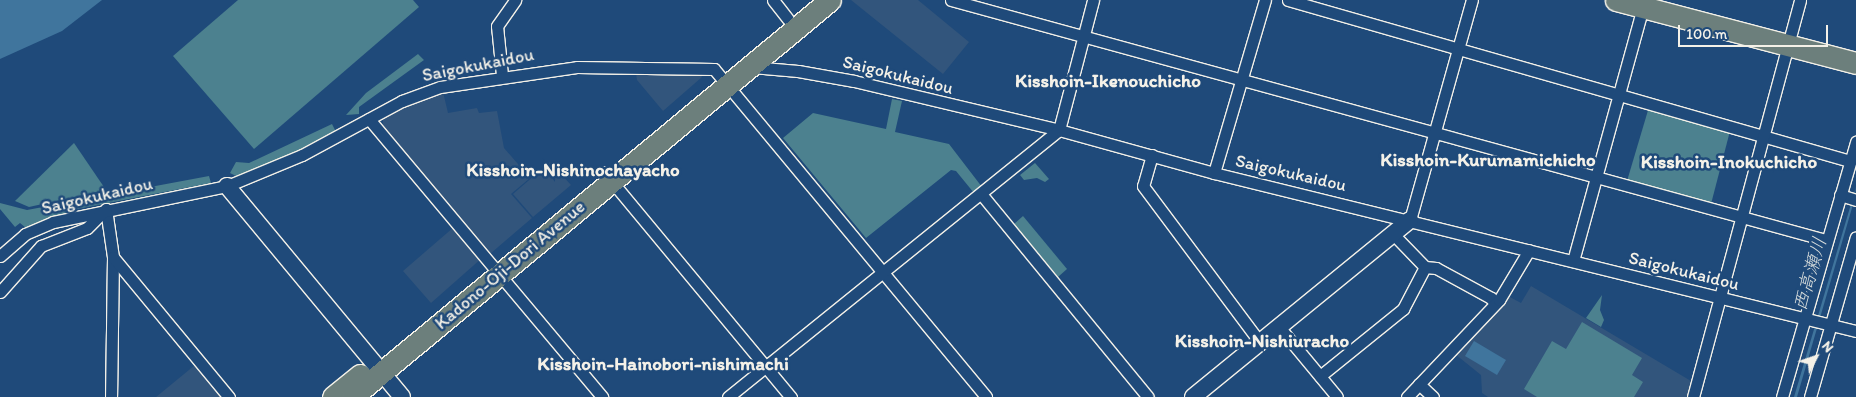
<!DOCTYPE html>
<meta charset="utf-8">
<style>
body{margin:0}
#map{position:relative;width:1856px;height:397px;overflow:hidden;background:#1f4a7a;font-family:Itim,"Klee One",sans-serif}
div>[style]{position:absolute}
.built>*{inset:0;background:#32557c}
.green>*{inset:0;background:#4c818f}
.water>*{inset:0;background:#40759d}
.roads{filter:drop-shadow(1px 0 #f4f1e8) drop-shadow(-1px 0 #f4f1e8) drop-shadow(0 1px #f4f1e8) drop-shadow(0 -1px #f4f1e8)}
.street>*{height:11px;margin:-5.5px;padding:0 5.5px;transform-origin:5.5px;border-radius:5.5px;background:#1f4a7a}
.secondary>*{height:16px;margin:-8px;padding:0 8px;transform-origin:8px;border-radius:8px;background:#1f4a7a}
.highway>*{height:21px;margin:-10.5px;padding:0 10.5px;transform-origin:10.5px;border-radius:10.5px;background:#6c7f7c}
span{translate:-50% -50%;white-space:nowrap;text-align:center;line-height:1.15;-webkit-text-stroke:5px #1f4a7a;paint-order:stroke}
.street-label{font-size:18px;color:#f4f1e8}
.neighbourhood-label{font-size:19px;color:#f4f1e8;font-weight:700}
.water-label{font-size:19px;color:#d9dedd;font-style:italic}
.north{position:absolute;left:1791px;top:332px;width:50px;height:50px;-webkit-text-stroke:4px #1f4a7a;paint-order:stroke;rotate:49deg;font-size:14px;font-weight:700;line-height:20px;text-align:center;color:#f4f1e8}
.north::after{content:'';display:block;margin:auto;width:18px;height:22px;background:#f4f1e8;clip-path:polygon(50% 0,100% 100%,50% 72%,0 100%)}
.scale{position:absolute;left:1678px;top:25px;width:150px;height:22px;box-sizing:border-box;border:2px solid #f4f1e8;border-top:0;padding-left:6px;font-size:15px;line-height:18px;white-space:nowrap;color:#f4f1e8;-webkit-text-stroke:4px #1f4a7a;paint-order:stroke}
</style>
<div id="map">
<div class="built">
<i style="clip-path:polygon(851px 0,918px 0,969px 42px,943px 74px)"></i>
<i style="clip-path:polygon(636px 73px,700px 73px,702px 77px,663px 111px,637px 80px)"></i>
<i style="clip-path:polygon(443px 92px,448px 113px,477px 108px,479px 113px,497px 111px,504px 148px,530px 178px,511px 194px,532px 218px,490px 254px,383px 128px,383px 120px,408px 104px)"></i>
<i style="clip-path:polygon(550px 162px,571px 185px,533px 217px,513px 194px)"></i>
<i style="clip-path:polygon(454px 227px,482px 258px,431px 303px,403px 271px)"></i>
<i style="clip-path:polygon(1531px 286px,1691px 381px,1687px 397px,1488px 397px,1482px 393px,1481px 375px,1455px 354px,1508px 296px,1521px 303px)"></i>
<i style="clip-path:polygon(195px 365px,221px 397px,156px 397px)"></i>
</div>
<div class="green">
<i style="clip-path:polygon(238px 0,413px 0,419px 7px,254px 149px,173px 56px)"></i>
<i style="clip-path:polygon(418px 54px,424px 60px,359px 107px,359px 114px,346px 115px,366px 93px)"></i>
<i style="clip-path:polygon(892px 99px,902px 101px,895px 132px,949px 144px,982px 187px,974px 193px,956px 171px,951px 170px,866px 238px,783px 138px,813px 113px,886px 129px)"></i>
<i style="clip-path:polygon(1649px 107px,1730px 131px,1711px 204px,1627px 181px)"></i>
<i style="clip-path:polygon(332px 124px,336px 132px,305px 149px,236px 176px,230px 173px,236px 162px,249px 163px)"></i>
<i style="clip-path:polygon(74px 143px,106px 190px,29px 207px,15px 201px)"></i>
<i style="clip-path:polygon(1035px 163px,1049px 179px,1045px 182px,1037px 178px,1024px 180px,1020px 175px)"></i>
<i style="clip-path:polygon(209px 176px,211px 183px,72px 210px,26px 228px,20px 223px,15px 227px,0 209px,0 203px,27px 210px)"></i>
<i style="clip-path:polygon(1023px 216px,1067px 269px,1058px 277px,1014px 224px)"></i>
<i style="clip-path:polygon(1602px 295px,1600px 310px,1604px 320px,1601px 327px,1586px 318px)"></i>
<i style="clip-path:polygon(1582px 322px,1642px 358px,1632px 375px,1643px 382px,1634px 397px,1537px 397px,1524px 389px,1552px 341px,1566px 349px)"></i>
</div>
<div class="water">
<i style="clip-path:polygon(0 0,102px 0,62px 31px,0 59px)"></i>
<i style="clip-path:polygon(1856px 187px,1854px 201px,1797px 397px,1794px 397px)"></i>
<i style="clip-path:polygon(1474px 341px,1506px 360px,1497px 375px,1465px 356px)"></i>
</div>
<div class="roads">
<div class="street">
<i style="left:773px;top:0;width:24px;rotate:52deg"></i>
<i style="left:951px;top:0;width:907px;rotate:15.34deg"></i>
<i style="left:1288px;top:0;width:585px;rotate:15.99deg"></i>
<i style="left:752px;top:67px;width:46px;rotate:5deg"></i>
<i style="left:798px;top:71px;width:57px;rotate:10.1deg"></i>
<i style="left:854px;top:81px;width:211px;rotate:13.4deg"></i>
<i style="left:1059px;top:130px;width:161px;rotate:15.5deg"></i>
<i style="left:1214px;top:173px;width:661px;rotate:13.83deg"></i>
<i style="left:502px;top:75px;width:49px;rotate:-95.8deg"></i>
<i style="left:497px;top:26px;width:32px;rotate:-55deg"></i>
<i style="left:369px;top:119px;width:363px;rotate:50deg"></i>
<i style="left:1152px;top:155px;width:32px;rotate:106deg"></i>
<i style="left:1143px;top:186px;width:197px;rotate:53.2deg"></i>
<i style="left:604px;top:172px;width:293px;rotate:50.3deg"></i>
<i style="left:1214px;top:173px;width:180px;rotate:-73.6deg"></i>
<i style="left:982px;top:195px;width:261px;rotate:50.6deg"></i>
<i style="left:1840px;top:195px;width:17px;rotate:17deg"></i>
<i style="left:106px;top:209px;width:49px;rotate:81.7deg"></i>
<i style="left:113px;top:257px;width:140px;rotate:90.8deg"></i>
<i style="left:1410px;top:220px;width:229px;rotate:-74.3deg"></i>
<i style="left:1394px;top:235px;width:45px;rotate:45.9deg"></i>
<i style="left:1425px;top:267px;width:11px;rotate:5deg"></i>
<i style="left:1436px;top:268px;width:63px;rotate:28.6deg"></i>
<i style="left:1491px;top:298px;width:7px;rotate:56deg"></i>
<i style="left:0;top:256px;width:33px;rotate:-41deg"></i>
<i style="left:25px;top:234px;width:30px;rotate:-23deg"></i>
<i style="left:53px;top:222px;width:178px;rotate:-11.7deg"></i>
<i style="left:227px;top:186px;width:81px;rotate:-22.5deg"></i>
<i style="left:302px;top:155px;width:114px;rotate:-28.4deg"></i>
<i style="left:402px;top:101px;width:40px;rotate:-20.2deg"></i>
<i style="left:440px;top:87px;width:138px;rotate:-8.3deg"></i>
<i style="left:577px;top:67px;width:137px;rotate:0.8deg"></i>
<i style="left:714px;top:69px;width:426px;rotate:50.3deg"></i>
<i style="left:113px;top:257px;width:182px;rotate:50.4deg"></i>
<i style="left:1573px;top:261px;width:268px;rotate:-74.6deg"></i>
<i style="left:0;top:292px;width:62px;rotate:-48.3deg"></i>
<i style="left:41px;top:246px;width:49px;rotate:-21.4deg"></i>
<i style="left:87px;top:228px;width:27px;rotate:-45deg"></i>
<i style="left:1280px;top:328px;width:89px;rotate:50.4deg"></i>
<i style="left:1320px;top:376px;width:107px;rotate:-38.9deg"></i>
<i style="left:1403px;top:309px;width:47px;rotate:-62.4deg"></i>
<i style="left:1419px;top:384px;width:19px;rotate:43deg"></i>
<i style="left:728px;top:397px;width:425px;rotate:-38.9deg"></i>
<i style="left:1059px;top:130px;width:134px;rotate:-75.3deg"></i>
<i style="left:1407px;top:397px;width:134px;rotate:-46.5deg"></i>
<i style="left:1499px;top:300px;width:58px;rotate:-59deg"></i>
<i style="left:1693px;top:397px;width:411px;rotate:-74.9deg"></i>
<i style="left:1782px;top:397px;width:266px;rotate:-73.8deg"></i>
<i style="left:1810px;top:397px;width:166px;rotate:-74deg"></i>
</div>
<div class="secondary">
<i style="left:227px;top:186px;width:274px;rotate:50.3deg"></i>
<i style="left:1193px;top:397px;width:280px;rotate:-39.2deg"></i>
</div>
<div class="highway">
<i style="left:1616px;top:0;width:248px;rotate:14.7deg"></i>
<i style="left:333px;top:397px;width:35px;rotate:-39deg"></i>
<i style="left:352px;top:397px;width:621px;rotate:-39.71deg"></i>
</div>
</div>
<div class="street-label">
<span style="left:478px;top:65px;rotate:-11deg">Saigokukaidou</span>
<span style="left:898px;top:75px;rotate:14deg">Saigokukaidou</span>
<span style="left:1291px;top:173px;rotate:13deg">Saigokukaidou</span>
<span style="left:97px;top:196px;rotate:-13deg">Saigokukaidou</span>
<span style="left:510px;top:265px;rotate:-40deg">Kadono-Oji-Dori Avenue</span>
<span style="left:1684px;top:271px;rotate:14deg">Saigokukaidou</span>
</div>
<div class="neighbourhood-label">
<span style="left:1108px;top:81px">Kisshoin-Ikenouchicho</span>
<span style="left:1488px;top:160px">Kisshoin-Kurumamichicho</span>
<span style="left:1729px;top:162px">Kisshoin-Inokuchicho</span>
<span style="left:573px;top:170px">Kisshoin-Nishinochayacho</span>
<span style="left:1262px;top:341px">Kisshoin-Nishiuracho</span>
<span style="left:663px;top:364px">Kisshoin-Hainobori-nishimachi</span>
</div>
<div class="water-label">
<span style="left:1810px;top:274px;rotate:-74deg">西高瀬川</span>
</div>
<div class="north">N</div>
<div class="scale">100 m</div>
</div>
